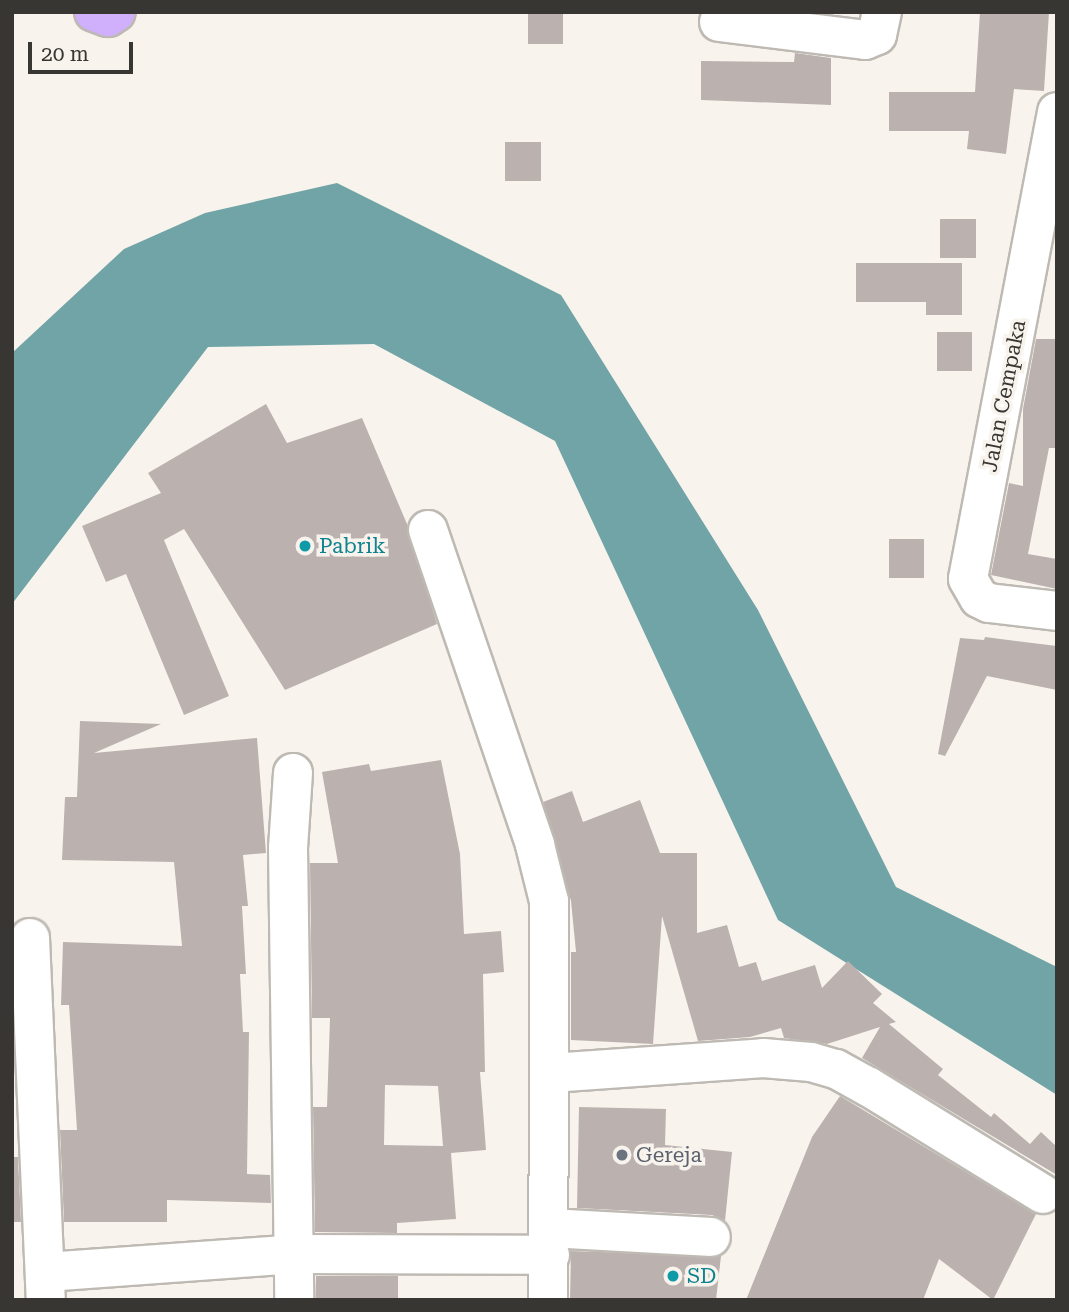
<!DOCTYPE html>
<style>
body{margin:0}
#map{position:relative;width:1069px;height:1312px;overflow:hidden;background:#f8f4ed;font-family:"Roboto Serif",serif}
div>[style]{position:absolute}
.water>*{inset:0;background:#71a4a7}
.building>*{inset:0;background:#bbb2b0}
.roads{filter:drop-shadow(2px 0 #bebab3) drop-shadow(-2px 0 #bebab3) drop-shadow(0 2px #bebab3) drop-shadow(0 -2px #bebab3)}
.street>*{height:38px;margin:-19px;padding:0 19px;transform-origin:19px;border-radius:19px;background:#fff}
.highway>*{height:38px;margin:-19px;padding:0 19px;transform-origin:19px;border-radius:19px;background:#d0affc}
.dots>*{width:19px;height:19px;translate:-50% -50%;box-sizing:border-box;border:4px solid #f8f4ed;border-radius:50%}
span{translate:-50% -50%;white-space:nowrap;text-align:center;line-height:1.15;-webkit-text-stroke:7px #f8f4ed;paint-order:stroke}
.street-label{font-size:21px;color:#383633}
.culture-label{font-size:21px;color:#0d838f}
.left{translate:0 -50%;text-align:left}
.worship-label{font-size:21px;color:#5b616d}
.frame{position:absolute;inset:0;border:14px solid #383633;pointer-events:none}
.scale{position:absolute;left:28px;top:42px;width:105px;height:32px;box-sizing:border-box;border:4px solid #383633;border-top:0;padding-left:9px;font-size:21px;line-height:24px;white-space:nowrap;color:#383633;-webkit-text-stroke:5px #f8f4ed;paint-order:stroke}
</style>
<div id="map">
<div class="water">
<i style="clip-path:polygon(337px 183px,561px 295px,758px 610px,896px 887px,1057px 967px,1057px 1095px,778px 920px,555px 441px,374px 344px,208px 347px,12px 604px,12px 353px,124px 249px,205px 213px)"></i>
</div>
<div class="building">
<i style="clip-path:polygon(528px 12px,563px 12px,563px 44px,528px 44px)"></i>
<i style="clip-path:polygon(980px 12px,1049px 12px,1044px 91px,1014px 89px,1006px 154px,967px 149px,969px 131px,889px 131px,889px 92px,975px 92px)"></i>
<i style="clip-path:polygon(795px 53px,831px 58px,831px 105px,701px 100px,701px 61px,794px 62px)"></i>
<i style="clip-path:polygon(505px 142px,541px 142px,541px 181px,505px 181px)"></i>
<i style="clip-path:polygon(940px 219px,976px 219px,976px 258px,940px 258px)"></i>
<i style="clip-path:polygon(856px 263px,962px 263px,962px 315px,926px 315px,926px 302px,856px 302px)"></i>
<i style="clip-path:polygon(937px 332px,972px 332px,972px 371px,937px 371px)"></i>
<i style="clip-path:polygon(1036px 339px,1057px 339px,1057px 448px,1049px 448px,1028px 554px,1057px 559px,1057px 589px,991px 575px,1009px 483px,1023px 486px,1023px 409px)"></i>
<i style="clip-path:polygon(266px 404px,287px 443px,362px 418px,407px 524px,437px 624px,285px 690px,184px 529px,164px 540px,229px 696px,184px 715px,126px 574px,106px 582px,82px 526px,161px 493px,148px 473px)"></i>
<i style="clip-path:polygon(889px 539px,924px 539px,924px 578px,889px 578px)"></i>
<i style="clip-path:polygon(985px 637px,1057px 646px,1057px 690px,987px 676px,945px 756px,938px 754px,960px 638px,984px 640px)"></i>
<i style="clip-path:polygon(80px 721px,161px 724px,94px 753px,257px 738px,266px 853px,243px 855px,248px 906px,242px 906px,246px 974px,240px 974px,243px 1032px,249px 1032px,247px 1174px,270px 1175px,271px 1203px,167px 1200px,167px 1222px,64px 1222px,60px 1130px,77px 1130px,69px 1005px,61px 1005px,63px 942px,182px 946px,174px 862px,62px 860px,65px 797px,77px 797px)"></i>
<i style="clip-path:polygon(evenodd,441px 760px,460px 854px,464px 934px,501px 931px,504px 972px,483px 974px,485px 1072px,480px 1072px,486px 1150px,451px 1153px,456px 1219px,397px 1223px,397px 1233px,315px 1232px,313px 1107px,327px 1107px,330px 1018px,312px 1018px,310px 863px,338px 863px,322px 772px,369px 764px,371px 771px,441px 760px,385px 1085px,438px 1086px,443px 1146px,384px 1145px,385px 1085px)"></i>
<i style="clip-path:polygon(572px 791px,583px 822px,640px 800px,660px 853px,697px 853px,697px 933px,727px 925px,739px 967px,756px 962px,762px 981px,815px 965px,822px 988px,848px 961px,882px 994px,873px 1003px,896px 1022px,889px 1024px,943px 1069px,938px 1075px,991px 1117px,994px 1113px,1030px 1144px,1041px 1132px,1057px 1147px,1057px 1175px,862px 1058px,880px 1027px,827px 1044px,784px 1038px,781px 1028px,750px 1037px,698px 1041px,662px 916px,653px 1044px,571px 1040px,571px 952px,576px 952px,571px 901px,543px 802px)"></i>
<i style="clip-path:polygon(840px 1096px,1036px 1214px,993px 1300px,939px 1259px,923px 1300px,746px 1300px,812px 1137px)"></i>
<i style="clip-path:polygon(579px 1107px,666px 1109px,665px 1145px,732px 1152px,725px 1221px,712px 1215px,577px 1208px)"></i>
<i style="clip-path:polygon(12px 1157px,18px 1157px,21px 1222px,12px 1222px)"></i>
<i style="clip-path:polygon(571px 1251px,721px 1256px,716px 1300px,570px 1300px)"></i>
<i style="clip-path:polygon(316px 1276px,398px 1276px,398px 1300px,316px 1300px)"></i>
</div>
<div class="roads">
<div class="street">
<i style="left:719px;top:22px;width:147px;rotate:7deg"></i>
<i style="left:865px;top:40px;width:13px;rotate:-23deg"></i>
<i style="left:877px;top:35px;width:24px;rotate:-78deg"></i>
<i style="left:1057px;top:112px;width:475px;rotate:100.8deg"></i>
<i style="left:968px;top:579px;width:22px;rotate:60deg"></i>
<i style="left:979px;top:598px;width:11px;rotate:27deg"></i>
<i style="left:989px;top:603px;width:68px;rotate:6.7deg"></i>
<i style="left:428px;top:530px;width:333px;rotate:71.2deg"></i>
<i style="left:535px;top:845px;width:58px;rotate:76deg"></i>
<i style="left:549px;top:901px;width:399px;rotate:90.1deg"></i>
<i style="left:293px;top:773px;width:75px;rotate:93.8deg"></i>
<i style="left:288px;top:848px;width:452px;rotate:89.2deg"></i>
<i style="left:30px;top:938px;width:362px;rotate:87.5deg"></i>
<i style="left:551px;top:1073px;width:213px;rotate:-4deg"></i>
<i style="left:763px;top:1058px;width:48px;rotate:4.8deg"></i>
<i style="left:811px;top:1062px;width:26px;rotate:16deg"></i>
<i style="left:836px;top:1069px;width:38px;rotate:29deg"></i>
<i style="left:869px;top:1087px;width:204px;rotate:31.6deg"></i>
<i style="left:550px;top:1228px;width:161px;rotate:3.2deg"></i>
<i style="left:46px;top:1272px;width:250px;rotate:-4.1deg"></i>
<i style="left:295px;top:1254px;width:255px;rotate:0.2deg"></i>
</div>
<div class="highway">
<i style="left:94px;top:12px;width:15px;rotate:20deg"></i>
<i style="left:108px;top:17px;width:9px;rotate:-32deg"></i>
</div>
</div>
<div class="dots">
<i style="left:305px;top:546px;background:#0f9aa8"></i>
<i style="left:622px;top:1155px;background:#6b7280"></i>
<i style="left:673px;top:1276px;background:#0f9aa8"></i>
</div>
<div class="street-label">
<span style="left:1004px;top:396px;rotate:-79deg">Jalan Cempaka</span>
</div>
<div class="culture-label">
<span class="left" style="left:319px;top:546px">Pabrik</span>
<span class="left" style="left:687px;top:1276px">SD</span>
</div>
<div class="worship-label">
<span class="left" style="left:636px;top:1155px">Gereja</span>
</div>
<div class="frame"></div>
<div class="scale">20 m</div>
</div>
